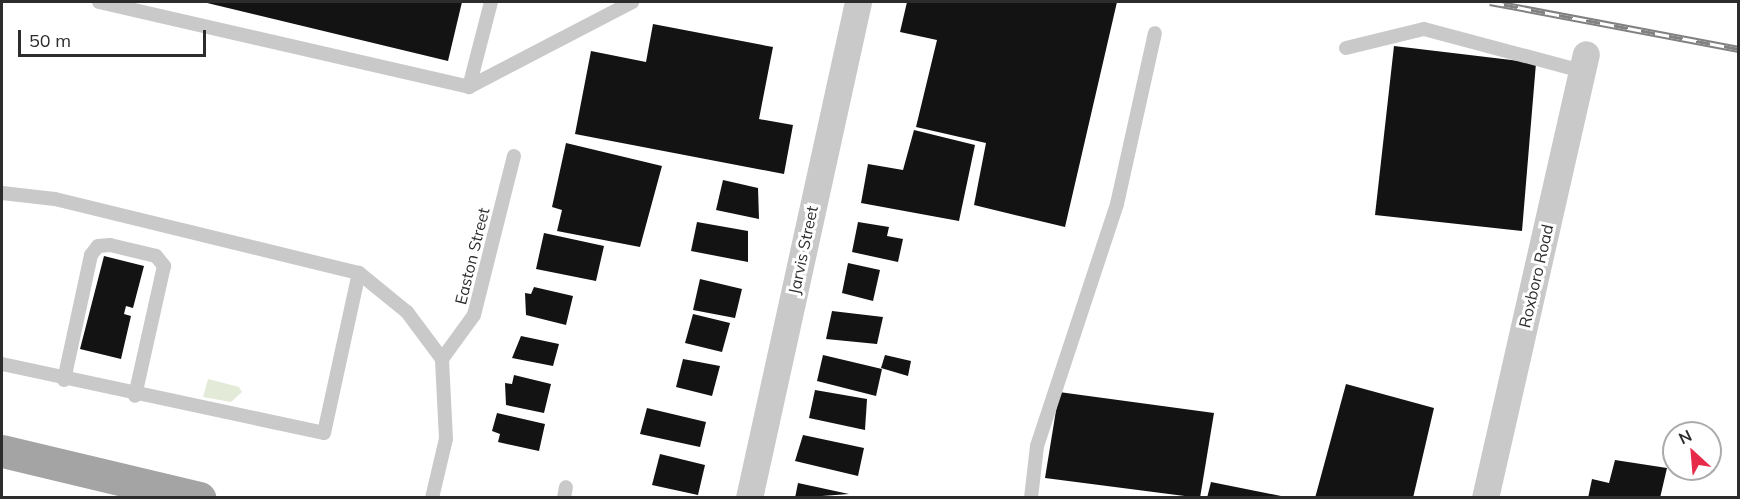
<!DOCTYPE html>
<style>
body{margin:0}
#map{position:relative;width:1740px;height:499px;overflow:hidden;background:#fff;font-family:Mulish,sans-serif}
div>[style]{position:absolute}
.green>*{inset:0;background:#e4ead8}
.building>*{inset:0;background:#131313}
.lane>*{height:14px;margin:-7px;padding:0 7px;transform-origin:7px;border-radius:7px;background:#c9c9c9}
.street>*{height:27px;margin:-13.5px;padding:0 13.5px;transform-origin:13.5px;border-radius:13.5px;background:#c9c9c9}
.primary>*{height:33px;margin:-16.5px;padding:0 16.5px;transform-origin:16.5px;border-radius:16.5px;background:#a4a4a4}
.rail>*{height:7px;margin-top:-3.5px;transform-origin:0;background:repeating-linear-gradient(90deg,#fff 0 14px,#818181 0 28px);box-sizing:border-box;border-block:2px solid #818181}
span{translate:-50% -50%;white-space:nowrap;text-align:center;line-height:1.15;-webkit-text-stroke:6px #fff;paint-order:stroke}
.street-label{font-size:16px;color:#2c2c2c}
.frame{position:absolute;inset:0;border:3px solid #2c2c2c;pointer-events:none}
.north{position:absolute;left:1662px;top:421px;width:60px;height:60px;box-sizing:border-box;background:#fff;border:2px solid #ababab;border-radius:50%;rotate:334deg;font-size:16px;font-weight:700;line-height:24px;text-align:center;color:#2c2c2c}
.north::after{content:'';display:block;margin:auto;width:21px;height:27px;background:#e72a49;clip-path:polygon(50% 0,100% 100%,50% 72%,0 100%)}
.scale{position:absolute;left:18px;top:30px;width:188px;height:27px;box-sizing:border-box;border:3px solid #2c2c2c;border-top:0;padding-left:8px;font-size:18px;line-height:21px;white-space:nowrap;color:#2c2c2c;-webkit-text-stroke:4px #fff;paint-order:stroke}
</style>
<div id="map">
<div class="green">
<i style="clip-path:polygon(208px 379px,239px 387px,242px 392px,231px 402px,203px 397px)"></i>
</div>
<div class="building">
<i style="clip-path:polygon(203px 2px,462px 2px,448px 61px)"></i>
<i style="clip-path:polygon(907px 2px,1117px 2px,1065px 227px,974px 205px,986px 143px,916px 127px,937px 40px,900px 32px)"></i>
<i style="clip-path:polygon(653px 24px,773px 47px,759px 119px,793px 125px,784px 174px,575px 134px,591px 51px,646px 62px)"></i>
<i style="clip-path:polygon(1394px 46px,1536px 63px,1522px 231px,1375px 215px)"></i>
<i style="clip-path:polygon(914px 130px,975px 145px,959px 221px,861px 203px,868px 164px,903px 170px)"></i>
<i style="clip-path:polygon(566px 143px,662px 166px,640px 247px,557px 231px,562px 210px,552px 207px)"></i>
<i style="clip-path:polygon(723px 180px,758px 188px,759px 219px,716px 210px)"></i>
<i style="clip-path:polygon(697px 222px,748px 231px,748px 262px,691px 251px)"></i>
<i style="clip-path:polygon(858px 222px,889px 227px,887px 236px,903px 239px,898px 262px,852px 252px)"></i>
<i style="clip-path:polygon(544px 233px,604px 246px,596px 281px,536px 269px)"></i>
<i style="clip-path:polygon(104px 256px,144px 266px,133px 308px,126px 306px,124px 314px,131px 316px,121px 359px,80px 349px)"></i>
<i style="clip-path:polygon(848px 263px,880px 270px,873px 301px,842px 293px)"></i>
<i style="clip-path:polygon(700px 279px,742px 289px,735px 318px,693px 310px)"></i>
<i style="clip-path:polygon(534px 287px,573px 296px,566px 325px,526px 315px,525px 293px,531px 294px)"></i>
<i style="clip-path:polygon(832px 311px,883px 317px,877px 344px,826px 339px)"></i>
<i style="clip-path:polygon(693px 314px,730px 323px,722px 352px,685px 343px)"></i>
<i style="clip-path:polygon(521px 336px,559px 344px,553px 366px,512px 358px)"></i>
<i style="clip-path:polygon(823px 355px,882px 369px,876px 396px,817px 381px)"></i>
<i style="clip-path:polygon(885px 355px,911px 361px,908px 376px,881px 368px)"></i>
<i style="clip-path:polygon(683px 359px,720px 366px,712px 396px,676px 387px)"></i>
<i style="clip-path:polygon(514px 375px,551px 384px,544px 413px,506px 405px,505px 383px,512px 384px)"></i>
<i style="clip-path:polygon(1346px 384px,1434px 408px,1413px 498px,1315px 498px)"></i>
<i style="clip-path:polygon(815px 390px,867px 399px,865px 430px,809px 418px)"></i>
<i style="clip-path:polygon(1059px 392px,1214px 413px,1200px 498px,1045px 478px)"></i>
<i style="clip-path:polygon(647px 408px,706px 422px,700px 447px,640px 434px)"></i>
<i style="clip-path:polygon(497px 413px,545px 424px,539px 451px,498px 442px,500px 434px,492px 431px)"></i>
<i style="clip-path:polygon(803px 435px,864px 448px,858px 476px,795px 461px)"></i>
<i style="clip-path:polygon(660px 454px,705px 465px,698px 495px,652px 485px)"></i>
<i style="clip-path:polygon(1615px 460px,1667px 468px,1660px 498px,1588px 498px,1592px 479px,1609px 483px)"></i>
<i style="clip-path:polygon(1211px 482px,1281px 496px,1281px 498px,1207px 498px)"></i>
<i style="clip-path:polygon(798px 483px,849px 494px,795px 498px)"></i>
</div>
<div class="lane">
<i style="left:99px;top:2px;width:380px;rotate:12.9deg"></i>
<i style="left:491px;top:2px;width:88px;rotate:104.5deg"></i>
<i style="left:469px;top:87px;width:184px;rotate:-27.5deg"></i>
<i style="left:1346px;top:48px;width:80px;rotate:-13.7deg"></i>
<i style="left:1424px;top:29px;width:163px;rotate:14.9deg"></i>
<i style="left:2px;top:193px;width:53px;rotate:6.5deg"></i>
<i style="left:55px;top:199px;width:313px;rotate:13.7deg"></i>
<i style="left:359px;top:273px;width:62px;rotate:39.1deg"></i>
<i style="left:407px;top:312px;width:59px;rotate:53.3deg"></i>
<i style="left:2px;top:364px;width:329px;rotate:12.1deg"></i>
<i style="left:324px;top:433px;width:164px;rotate:-77.7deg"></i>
<i style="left:64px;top:380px;width:128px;rotate:-77.8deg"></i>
<i style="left:91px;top:255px;width:11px;rotate:-52deg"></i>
<i style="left:98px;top:246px;width:12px;rotate:-5deg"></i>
<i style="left:110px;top:245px;width:47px;rotate:13.4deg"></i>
<i style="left:156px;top:256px;width:13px;rotate:51deg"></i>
<i style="left:164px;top:266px;width:133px;rotate:102.6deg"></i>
<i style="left:432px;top:498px;width:61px;rotate:-76.7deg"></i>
<i style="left:446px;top:439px;width:80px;rotate:-92.9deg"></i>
<i style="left:442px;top:359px;width:54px;rotate:-54deg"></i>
<i style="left:474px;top:315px;width:164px;rotate:-75.9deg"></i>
<i style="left:564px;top:498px;width:11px;rotate:-80deg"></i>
<i style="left:1031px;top:498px;width:52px;rotate:-83.4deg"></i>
<i style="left:1037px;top:446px;width:255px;rotate:-71.7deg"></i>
<i style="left:1117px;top:204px;width:175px;rotate:-77.5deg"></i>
</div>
<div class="street">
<i style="left:749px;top:498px;width:508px;rotate:-77.61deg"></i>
<i style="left:1485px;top:498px;width:455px;rotate:-77.2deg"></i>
</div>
<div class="primary">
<i style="left:2px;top:451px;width:203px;rotate:13.4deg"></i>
</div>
<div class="rail">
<i style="left:1490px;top:2px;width:252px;rotate:10.7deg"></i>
</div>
<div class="street-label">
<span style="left:803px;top:250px;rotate:-78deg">Jarvis Street</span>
<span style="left:472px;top:256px;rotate:-76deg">Easton Street</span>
<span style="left:1536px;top:276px;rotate:-77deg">Roxboro Road</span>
</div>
<div class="frame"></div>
<div class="north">N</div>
<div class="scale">50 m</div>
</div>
